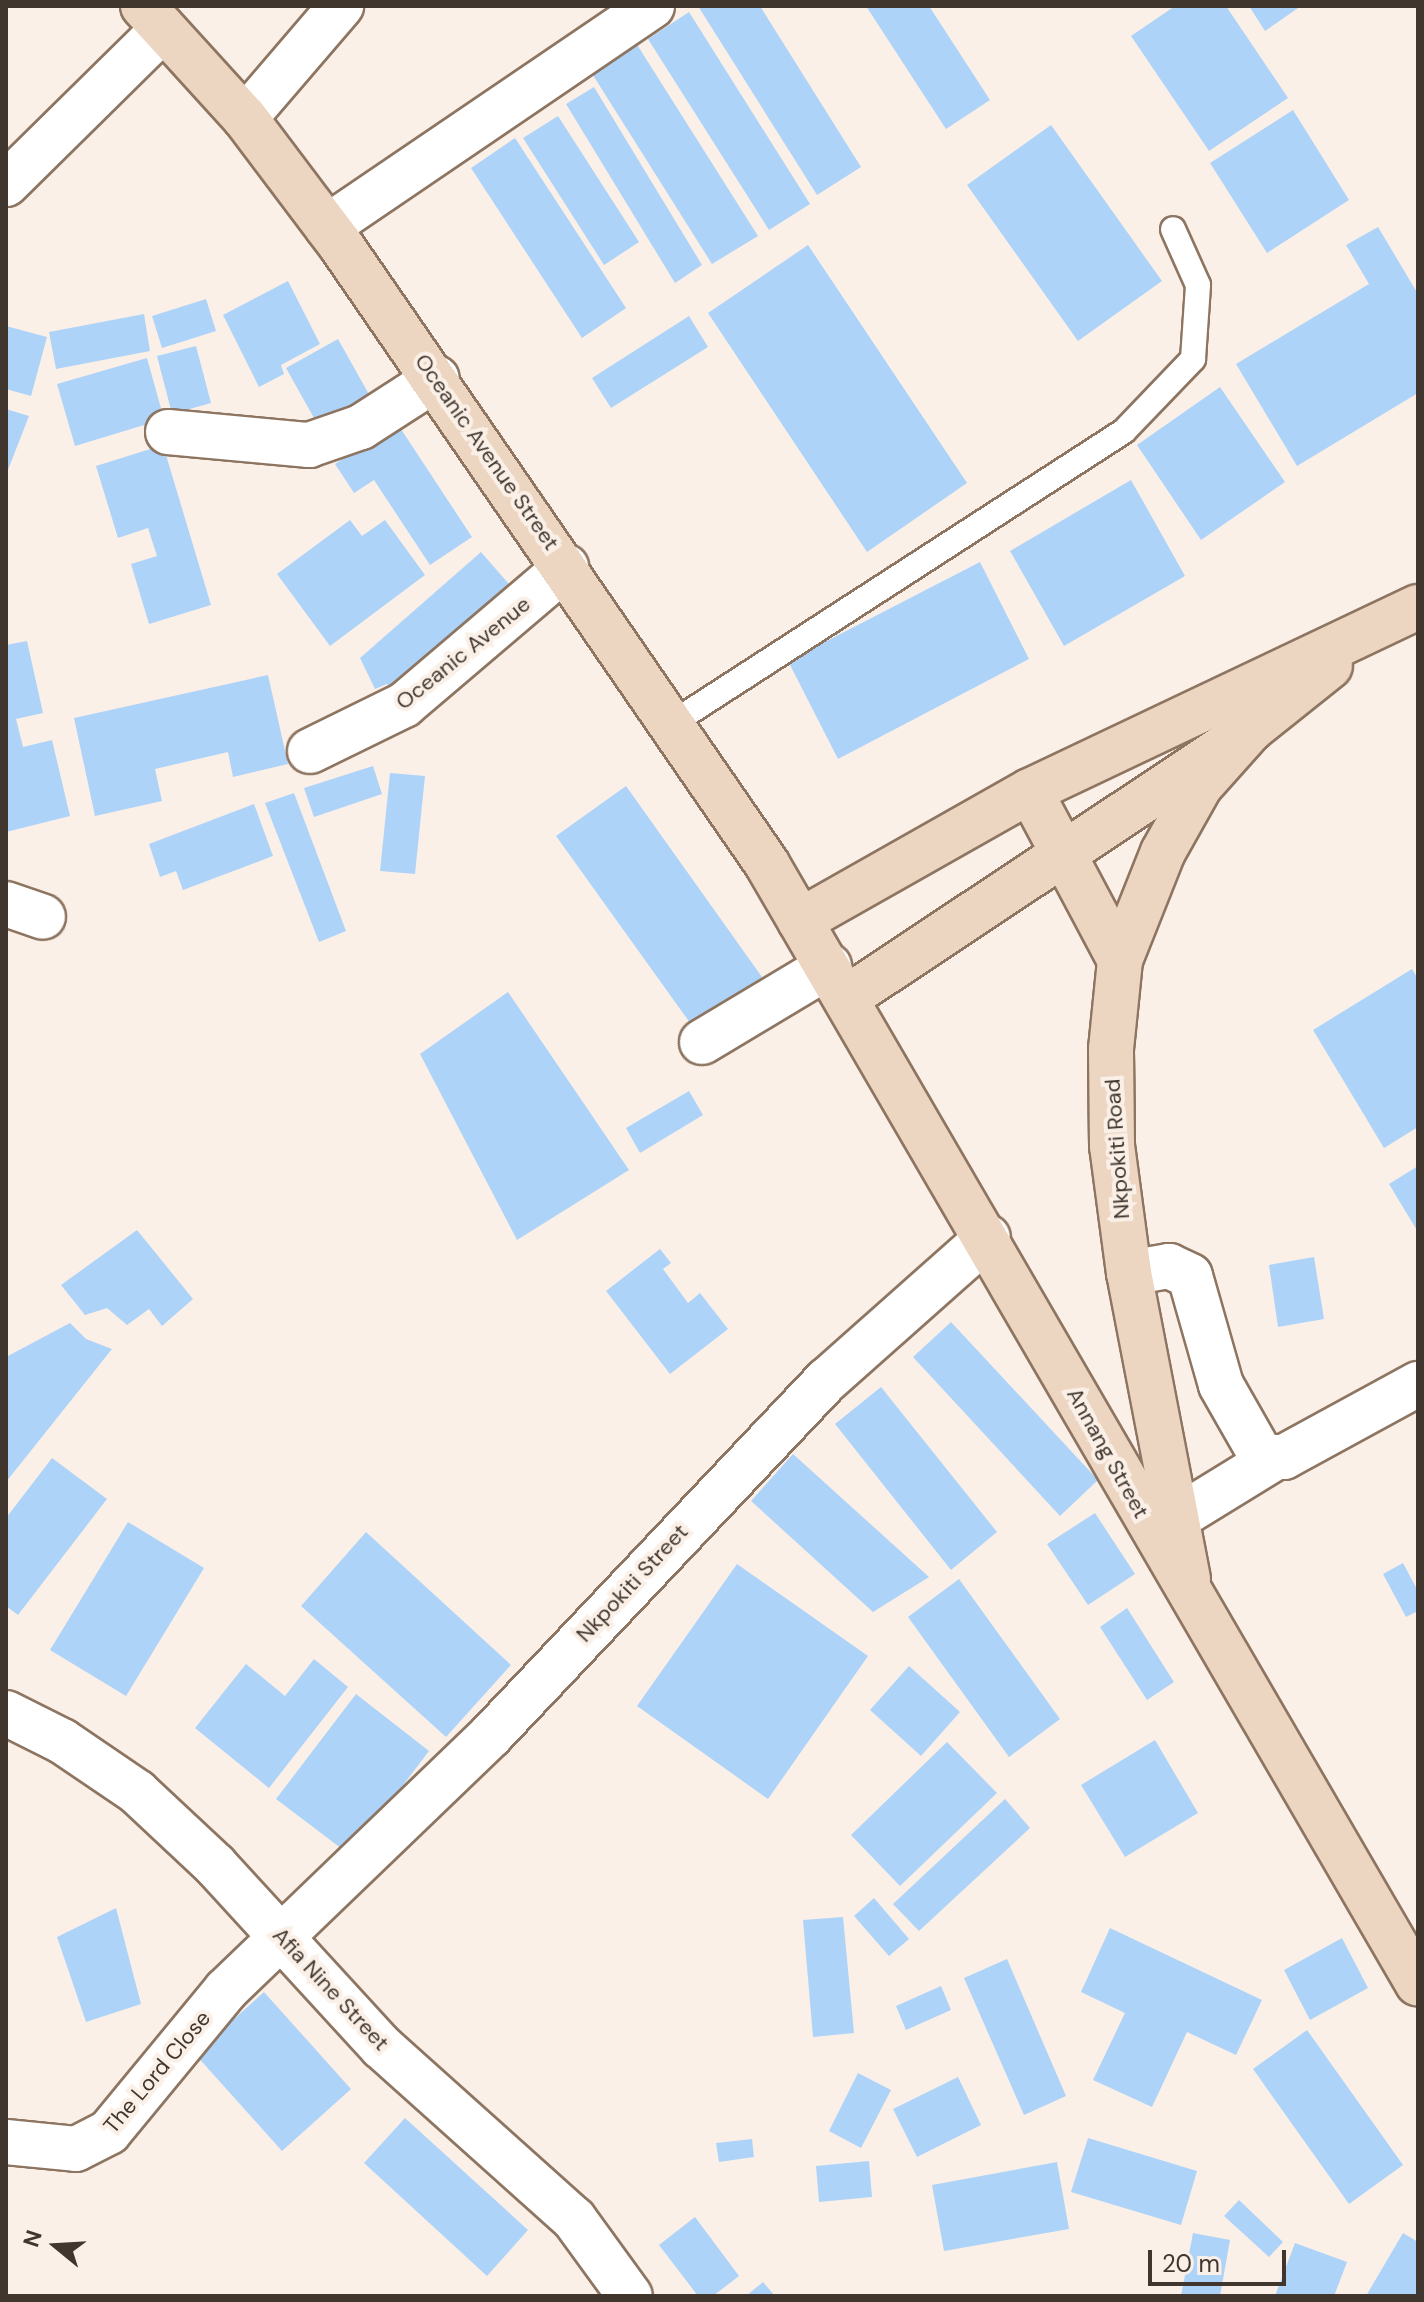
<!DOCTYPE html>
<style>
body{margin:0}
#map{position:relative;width:1424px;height:2302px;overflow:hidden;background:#fbf0e7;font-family:"DM Sans",sans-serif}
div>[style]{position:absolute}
.building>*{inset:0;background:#aed3f9}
.roads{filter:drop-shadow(2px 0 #8d7561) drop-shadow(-2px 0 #8d7561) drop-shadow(0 2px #8d7561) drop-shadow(0 -2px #8d7561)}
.lane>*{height:24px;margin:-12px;padding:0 12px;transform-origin:12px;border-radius:12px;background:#fff}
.street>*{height:44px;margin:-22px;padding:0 22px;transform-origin:22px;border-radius:22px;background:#fff}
.secondary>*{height:44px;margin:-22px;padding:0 22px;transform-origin:22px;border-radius:22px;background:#ecd6c1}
span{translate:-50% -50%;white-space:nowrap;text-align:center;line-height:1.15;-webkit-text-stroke:8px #fbf0e7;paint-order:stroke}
.street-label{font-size:22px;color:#41362d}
.frame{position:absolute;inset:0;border:8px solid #41362d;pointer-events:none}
.north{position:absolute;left:16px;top:2206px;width:80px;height:80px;-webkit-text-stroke:6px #fbf0e7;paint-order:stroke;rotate:288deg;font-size:22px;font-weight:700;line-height:32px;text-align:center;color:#41362d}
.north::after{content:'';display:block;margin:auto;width:28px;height:36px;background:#41362d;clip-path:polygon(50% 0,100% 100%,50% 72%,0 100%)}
.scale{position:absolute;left:1148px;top:2250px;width:138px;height:36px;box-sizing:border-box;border:4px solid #41362d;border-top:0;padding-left:10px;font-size:24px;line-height:28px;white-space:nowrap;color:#41362d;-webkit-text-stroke:6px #fbf0e7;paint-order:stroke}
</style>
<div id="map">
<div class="building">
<i style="clip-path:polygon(698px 6px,760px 6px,861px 167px,817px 195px)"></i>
<i style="clip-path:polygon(866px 6px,929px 6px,990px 100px,946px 129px)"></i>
<i style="clip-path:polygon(1175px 6px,1226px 6px,1288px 98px,1209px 151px,1131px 36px)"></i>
<i style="clip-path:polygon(1249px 6px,1301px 6px,1265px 31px)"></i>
<i style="clip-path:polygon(689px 12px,810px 204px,769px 230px,648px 39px)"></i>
<i style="clip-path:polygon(636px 43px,758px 236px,712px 264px,591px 72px)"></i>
<i style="clip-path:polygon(594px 87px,702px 265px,675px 283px,566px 104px)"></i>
<i style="clip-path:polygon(1293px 110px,1349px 200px,1267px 253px,1210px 163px)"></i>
<i style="clip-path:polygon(558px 116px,639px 242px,604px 265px,523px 138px)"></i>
<i style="clip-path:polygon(1051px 125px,1162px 281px,1078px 341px,967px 185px)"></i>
<i style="clip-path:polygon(515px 138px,626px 308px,582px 338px,471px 168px)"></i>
<i style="clip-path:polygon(1378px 227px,1418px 294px,1418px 393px,1297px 466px,1236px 364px,1369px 284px,1346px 245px)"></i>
<i style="clip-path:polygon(808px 245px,967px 483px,867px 552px,708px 313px)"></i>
<i style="clip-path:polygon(288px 281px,320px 344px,281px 365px,284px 374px,259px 387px,223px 315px)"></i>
<i style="clip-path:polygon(206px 299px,216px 331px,162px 348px,152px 316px)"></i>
<i style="clip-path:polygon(144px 314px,150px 351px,56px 369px,49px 332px)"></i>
<i style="clip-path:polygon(689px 316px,708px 347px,611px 408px,592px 378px)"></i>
<i style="clip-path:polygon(6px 326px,47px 337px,31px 396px,6px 389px)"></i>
<i style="clip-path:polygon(338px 339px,371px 398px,319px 427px,286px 368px)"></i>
<i style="clip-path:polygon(196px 346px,211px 403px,172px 414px,157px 356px)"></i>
<i style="clip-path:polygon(147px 358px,164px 419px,75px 446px,57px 384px)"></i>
<i style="clip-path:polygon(1220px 387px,1285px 482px,1201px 540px,1137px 445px)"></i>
<i style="clip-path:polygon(6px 409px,29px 416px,6px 475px)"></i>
<i style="clip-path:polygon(397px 423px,472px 537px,430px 565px,374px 480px,354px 493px,335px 464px)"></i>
<i style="clip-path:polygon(163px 445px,211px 605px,149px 624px,131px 564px,157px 556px,148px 528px,118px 538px,96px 466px)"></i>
<i style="clip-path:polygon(1131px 480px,1185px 576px,1064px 646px,1010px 551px)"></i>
<i style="clip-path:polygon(350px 520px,362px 536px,385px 520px,425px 575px,330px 646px,277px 574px)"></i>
<i style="clip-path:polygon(481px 552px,515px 591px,396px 694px,387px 684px,375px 689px,360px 658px)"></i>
<i style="clip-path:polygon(980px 562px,1029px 659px,838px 759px,788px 661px)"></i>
<i style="clip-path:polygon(27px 641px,43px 713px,16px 719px,23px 747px,52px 740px,70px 816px,6px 832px,6px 645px)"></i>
<i style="clip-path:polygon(268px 675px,288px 764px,233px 777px,228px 752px,155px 769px,162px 801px,95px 816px,74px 718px)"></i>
<i style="clip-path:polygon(373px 766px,382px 794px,314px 817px,304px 788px)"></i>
<i style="clip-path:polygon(390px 773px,425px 776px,415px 874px,380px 871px)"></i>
<i style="clip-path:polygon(626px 786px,762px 977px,693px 1027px,556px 836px)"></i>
<i style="clip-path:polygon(294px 793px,346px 931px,319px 942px,265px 803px)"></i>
<i style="clip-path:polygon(254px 804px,273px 856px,183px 890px,176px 871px,160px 877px,149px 844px)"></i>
<i style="clip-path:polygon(1412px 969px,1418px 979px,1418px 1127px,1384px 1148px,1313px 1030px)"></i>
<i style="clip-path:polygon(508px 992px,629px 1170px,517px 1240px,420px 1054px)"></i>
<i style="clip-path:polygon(689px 1091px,703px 1115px,640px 1153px,626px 1128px)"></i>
<i style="clip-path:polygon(1418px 1166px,1418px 1232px,1389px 1184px)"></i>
<i style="clip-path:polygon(137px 1230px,193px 1299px,162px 1326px,149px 1309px,127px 1325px,107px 1308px,85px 1315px,61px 1285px)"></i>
<i style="clip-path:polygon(660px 1249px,671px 1263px,663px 1269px,688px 1303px,700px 1293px,728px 1329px,670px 1374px,606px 1291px)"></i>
<i style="clip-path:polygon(1314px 1257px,1324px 1319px,1278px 1327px,1269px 1265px)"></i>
<i style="clip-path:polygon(951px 1322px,1098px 1480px,1060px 1516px,913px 1357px)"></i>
<i style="clip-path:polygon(70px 1323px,86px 1339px,112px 1349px,6px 1482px,6px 1357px)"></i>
<i style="clip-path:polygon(881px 1387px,997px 1532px,951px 1570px,835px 1424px)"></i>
<i style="clip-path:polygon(793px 1454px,929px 1577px,873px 1612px,751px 1501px)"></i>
<i style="clip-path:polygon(52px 1458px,107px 1499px,18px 1615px,6px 1606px,6px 1518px)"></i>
<i style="clip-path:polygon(1095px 1513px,1135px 1574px,1088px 1605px,1047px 1544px)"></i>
<i style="clip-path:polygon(128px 1522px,204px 1568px,126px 1696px,50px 1650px)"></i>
<i style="clip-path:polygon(366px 1532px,511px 1665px,446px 1737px,301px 1606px)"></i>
<i style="clip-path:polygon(1403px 1563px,1418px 1591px,1418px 1611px,1406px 1617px,1383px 1574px)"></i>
<i style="clip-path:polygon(737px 1564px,868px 1656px,768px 1799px,637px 1706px)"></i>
<i style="clip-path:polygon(959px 1579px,1060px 1719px,1009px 1757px,908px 1617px)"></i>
<i style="clip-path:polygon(1127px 1608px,1174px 1682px,1147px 1700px,1100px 1627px)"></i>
<i style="clip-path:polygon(314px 1659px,348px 1687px,269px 1788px,195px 1728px,246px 1664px,285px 1696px)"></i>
<i style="clip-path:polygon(909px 1666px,960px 1712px,921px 1756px,870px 1710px)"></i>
<i style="clip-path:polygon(356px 1694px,429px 1751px,350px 1855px,276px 1799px)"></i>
<i style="clip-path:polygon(1155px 1740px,1198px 1813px,1125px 1857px,1081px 1785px)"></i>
<i style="clip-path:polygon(947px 1742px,997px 1793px,900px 1886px,851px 1835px)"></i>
<i style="clip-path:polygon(1005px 1799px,1030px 1828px,919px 1931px,893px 1904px)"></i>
<i style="clip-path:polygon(874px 1898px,909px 1939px,889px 1956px,854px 1916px)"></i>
<i style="clip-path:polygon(116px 1908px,141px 2004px,86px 2022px,57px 1937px)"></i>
<i style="clip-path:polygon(843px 1917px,854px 2033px,813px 2037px,803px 1920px)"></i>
<i style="clip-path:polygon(1110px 1928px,1262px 2000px,1236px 2055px,1187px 2032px,1152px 2107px,1093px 2080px,1125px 2013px,1081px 1992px)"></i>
<i style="clip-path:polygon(1342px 1938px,1368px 1988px,1310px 2020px,1284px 1970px)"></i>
<i style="clip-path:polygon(1007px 1959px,1066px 2096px,1024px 2115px,964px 1978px)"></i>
<i style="clip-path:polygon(941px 1986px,951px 2010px,906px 2030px,896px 2006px)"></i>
<i style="clip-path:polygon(264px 1992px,351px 2089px,282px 2151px,195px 2054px)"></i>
<i style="clip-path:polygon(1307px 2030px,1403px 2165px,1349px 2204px,1253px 2069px)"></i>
<i style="clip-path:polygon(858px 2073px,891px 2090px,861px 2148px,829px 2131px)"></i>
<i style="clip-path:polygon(958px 2077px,981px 2125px,917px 2157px,893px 2109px)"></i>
<i style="clip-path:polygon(405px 2118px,528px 2230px,487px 2276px,364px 2163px)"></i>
<i style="clip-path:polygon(1088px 2138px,1197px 2171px,1181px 2225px,1071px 2192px)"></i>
<i style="clip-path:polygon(752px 2139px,754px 2157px,719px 2162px,716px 2143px)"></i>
<i style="clip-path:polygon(869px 2161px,872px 2197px,819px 2202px,816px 2166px)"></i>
<i style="clip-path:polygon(1057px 2162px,1069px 2229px,944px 2251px,932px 2185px)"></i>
<i style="clip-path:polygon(1239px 2200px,1283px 2242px,1269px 2257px,1224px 2216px)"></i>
<i style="clip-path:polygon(695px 2217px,739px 2276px,713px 2296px,698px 2296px,659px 2245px)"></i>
<i style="clip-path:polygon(1193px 2233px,1230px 2240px,1220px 2296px,1181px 2296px)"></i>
<i style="clip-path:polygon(1403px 2233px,1418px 2242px,1418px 2296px,1366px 2296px)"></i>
<i style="clip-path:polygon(1295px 2243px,1347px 2262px,1334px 2296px,1275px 2296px)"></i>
<i style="clip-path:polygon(763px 2282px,775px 2296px,746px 2296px)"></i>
</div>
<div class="roads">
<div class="lane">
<i style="left:671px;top:724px;width:539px;rotate:-32.89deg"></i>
<i style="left:1124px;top:431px;width:100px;rotate:-46.2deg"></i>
<i style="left:1193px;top:359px;width:74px;rotate:-86.1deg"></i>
<i style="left:1198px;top:285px;width:61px;rotate:-114.1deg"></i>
</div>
<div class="street">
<i style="left:245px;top:118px;width:148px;rotate:-49.4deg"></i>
<i style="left:6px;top:184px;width:221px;rotate:-44.6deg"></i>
<i style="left:327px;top:227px;width:393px;rotate:-34.2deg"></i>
<i style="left:168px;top:432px;width:142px;rotate:5.3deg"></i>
<i style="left:309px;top:445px;width:55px;rotate:-19.1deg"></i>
<i style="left:361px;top:427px;width:90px;rotate:-32.8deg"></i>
<i style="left:310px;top:751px;width:105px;rotate:-26.1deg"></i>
<i style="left:404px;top:705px;width:213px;rotate:-40.4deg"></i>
<i style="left:6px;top:904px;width:39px;rotate:19deg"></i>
<i style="left:702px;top:1042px;width:148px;rotate:-30.9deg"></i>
<i style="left:1129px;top:1273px;width:41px;rotate:-9.9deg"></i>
<i style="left:1169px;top:1266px;width:23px;rotate:25deg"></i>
<i style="left:1190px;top:1276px;width:113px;rotate:74.1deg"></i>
<i style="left:1221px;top:1385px;width:83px;rotate:60.3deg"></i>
<i style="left:1262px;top:1457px;width:22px"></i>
<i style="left:1284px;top:1457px;width:153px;rotate:-28.6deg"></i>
<i style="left:1180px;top:1516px;width:107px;rotate:-31.6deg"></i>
<i style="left:6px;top:1713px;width:63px;rotate:26.6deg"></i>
<i style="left:62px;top:1741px;width:91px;rotate:34.2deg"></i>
<i style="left:137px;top:1792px;width:107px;rotate:43.1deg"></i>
<i style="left:215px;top:1865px;width:247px;rotate:47.5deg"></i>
<i style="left:382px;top:2047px;width:258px;rotate:41.9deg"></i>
<i style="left:574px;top:2219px;width:95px;rotate:54deg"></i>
<i style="left:6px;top:2142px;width:70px;rotate:5.7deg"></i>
<i style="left:76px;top:2149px;width:37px;rotate:-27deg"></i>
<i style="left:109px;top:2132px;width:184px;rotate:-50.5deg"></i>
<i style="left:226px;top:1990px;width:368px;rotate:-43.9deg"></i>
<i style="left:491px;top:1735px;width:489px;rotate:-46.6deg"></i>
<i style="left:827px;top:1380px;width:215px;rotate:-41.6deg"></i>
</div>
<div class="secondary">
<i style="left:143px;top:6px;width:151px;rotate:47.7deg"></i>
<i style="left:245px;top:118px;width:158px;rotate:53deg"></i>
<i style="left:340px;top:244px;width:753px;rotate:55.44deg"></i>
<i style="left:767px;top:864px;width:1295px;rotate:59.83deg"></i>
<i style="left:1030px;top:791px;width:191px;rotate:62deg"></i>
<i style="left:800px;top:921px;width:264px;rotate:-29.5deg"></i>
<i style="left:1030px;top:791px;width:429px;rotate:-25.4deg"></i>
<i style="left:848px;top:997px;width:484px;rotate:-33.6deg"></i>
<i style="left:1251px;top:729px;width:101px;rotate:-38.6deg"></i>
<i style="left:1188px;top:1579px;width:312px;rotate:-100.9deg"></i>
<i style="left:1129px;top:1273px;width:128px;rotate:-97.6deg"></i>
<i style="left:1112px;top:1146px;width:97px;rotate:-90.6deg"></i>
<i style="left:1111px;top:1049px;width:89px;rotate:-84.2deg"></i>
<i style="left:1120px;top:960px;width:116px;rotate:-68.3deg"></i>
<i style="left:1163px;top:852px;width:76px;rotate:-60.7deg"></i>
<i style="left:1200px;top:786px;width:76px;rotate:-48.2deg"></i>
</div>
</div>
<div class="street-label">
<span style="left:487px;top:452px;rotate:55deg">Oceanic Avenue Street</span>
<span style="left:463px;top:653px;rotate:-39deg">Oceanic Avenue</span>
<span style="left:1117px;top:1149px;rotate:-94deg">Nkpokiti Road</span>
<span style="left:1108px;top:1453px;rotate:61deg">Annang Street</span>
<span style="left:632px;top:1583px;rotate:-47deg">Nkpokiti Street</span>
<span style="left:331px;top:1989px;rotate:47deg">Afia Nine Street</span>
<span style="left:157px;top:2072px;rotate:-50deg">The Lord Close</span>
</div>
<div class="frame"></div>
<div class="north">N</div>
<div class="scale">20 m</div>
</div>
